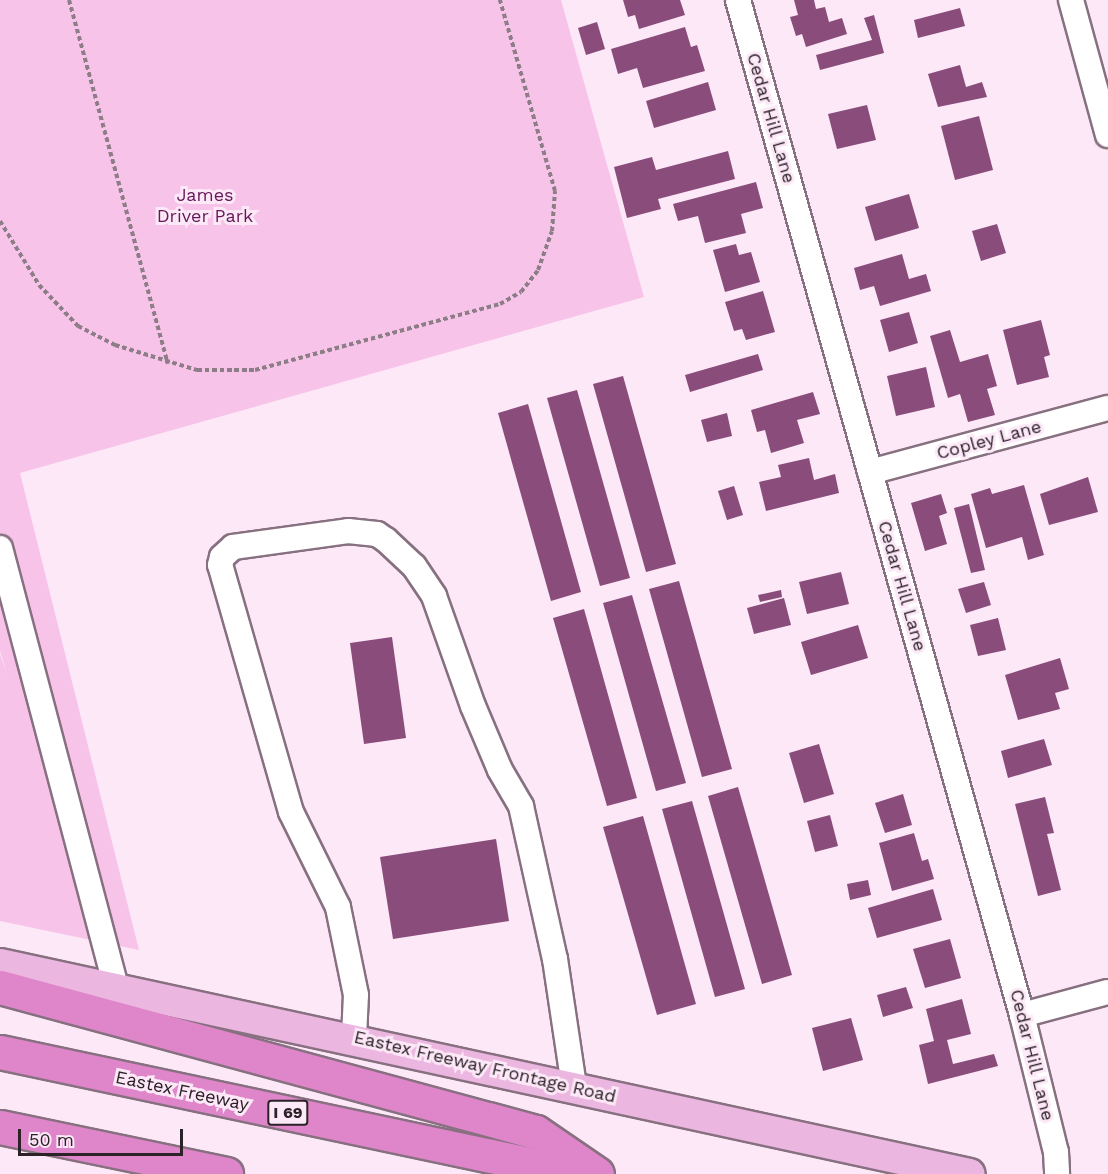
<!DOCTYPE html>
<style>
body{margin:0}
#map{position:relative;width:1108px;height:1174px;overflow:hidden;background:#fde8f7;font-family:"Work Sans",sans-serif}
div>[style]{position:absolute}
.green>*{inset:0;background:#f7c3e9}
.building>*{inset:0;background:#894c7b}
.path>*{height:4px;margin-top:-2px;transform-origin:0;background:repeating-linear-gradient(90deg,#8c7d87 0 4.5px,transparent 0 7.5px)}
.roads{filter:drop-shadow(2px 0 #877080) drop-shadow(-2px 0 #877080) drop-shadow(0 2px #877080) drop-shadow(0 -2px #877080)}
.minor>*{height:24px;margin:-12px;padding:0 12px;transform-origin:12px;border-radius:12px;background:#fff}
.major>*{height:30px;margin:-15px;padding:0 15px;transform-origin:15px;border-radius:15px;background:#ebb6df}
.highway>*{height:33px;margin:-16.5px;padding:0 16.5px;transform-origin:16.5px;border-radius:16.5px;background:#de86c9}
span{translate:-50% -50%;white-space:nowrap;text-align:center;line-height:1.15;-webkit-text-stroke:6px #fde8f7;paint-order:stroke}
.shield-label span{padding:2px 4px;background:#fde8f7;border:2px solid;border-radius:4px;-webkit-text-stroke-width:0}
.shield-label{font-size:16px;color:#2b2228;font-weight:700}
.street-label{font-size:18px;color:#2b2228}
.park-label{font-size:18px;color:#651758}
.scale{position:absolute;left:18px;top:1129px;width:165px;height:27px;box-sizing:border-box;border:3px solid #2b2228;border-top:0;padding-left:8px;font-size:18px;line-height:21px;white-space:nowrap;color:#2b2228;-webkit-text-stroke:4px #fde8f7;paint-order:stroke}
</style>
<div id="map">
<div class="green">
<i style="clip-path:polygon(0 0,561px 0,644px 297px,20px 473px,139px 950px,0 921px,0 654px,7px 675px,0 651px)"></i>
</div>
<div class="building">
<i style="clip-path:polygon(623px 0,680px 0,685px 15px,639px 29px,635px 15px,628px 17px)"></i>
<i style="clip-path:polygon(794px 0,814px 0,816px 9px,825px 7px,829px 22px,842px 18px,847px 34px,806px 47px,802px 34px,796px 36px,790px 17px,798px 15px)"></i>
<i style="clip-path:polygon(960px 8px,965px 26px,918px 38px,914px 20px)"></i>
<i style="clip-path:polygon(874px 15px,884px 53px,820px 70px,816px 55px,872px 40px,864px 18px)"></i>
<i style="clip-path:polygon(597px 22px,605px 49px,586px 55px,578px 28px)"></i>
<i style="clip-path:polygon(685px 27px,691px 47px,697px 45px,705px 71px,643px 88px,637px 68px,618px 74px,611px 49px)"></i>
<i style="clip-path:polygon(960px 65px,966px 87px,982px 82px,987px 97px,938px 107px,928px 74px)"></i>
<i style="clip-path:polygon(708px 82px,716px 110px,654px 128px,646px 101px)"></i>
<i style="clip-path:polygon(867px 105px,876px 140px,837px 149px,828px 114px)"></i>
<i style="clip-path:polygon(979px 116px,993px 170px,955px 180px,941px 126px)"></i>
<i style="clip-path:polygon(728px 151px,735px 179px,658px 199px,661px 209px,627px 218px,614px 167px,652px 157px,656px 170px)"></i>
<i style="clip-path:polygon(756px 182px,763px 208px,741px 214px,746px 233px,705px 243px,698px 216px,678px 221px,673px 204px)"></i>
<i style="clip-path:polygon(909px 194px,919px 228px,875px 241px,865px 207px)"></i>
<i style="clip-path:polygon(997px 224px,1006px 253px,981px 261px,972px 231px)"></i>
<i style="clip-path:polygon(736px 244px,739px 255px,751px 252px,760px 282px,725px 292px,713px 250px)"></i>
<i style="clip-path:polygon(902px 254px,909px 279px,926px 274px,931px 291px,880px 306px,874px 286px,860px 290px,854px 268px)"></i>
<i style="clip-path:polygon(763px 291px,775px 332px,746px 340px,742px 329px,734px 331px,725px 302px)"></i>
<i style="clip-path:polygon(909px 312px,918px 343px,889px 352px,880px 320px)"></i>
<i style="clip-path:polygon(1041px 320px,1050px 355px,1044px 357px,1049px 377px,1017px 385px,1003px 330px)"></i>
<i style="clip-path:polygon(950px 330px,960px 362px,988px 354px,997px 386px,987px 389px,995px 415px,968px 422px,960px 394px,948px 398px,930px 336px)"></i>
<i style="clip-path:polygon(758px 354px,763px 370px,690px 392px,685px 375px)"></i>
<i style="clip-path:polygon(926px 367px,935px 407px,896px 416px,887px 376px)"></i>
<i style="clip-path:polygon(623px 376px,676px 564px,646px 572px,593px 384px)"></i>
<i style="clip-path:polygon(577px 390px,630px 578px,600px 586px,547px 398px)"></i>
<i style="clip-path:polygon(813px 392px,820px 414px,797px 420px,804px 443px,771px 453px,765px 430px,757px 432px,751px 410px)"></i>
<i style="clip-path:polygon(528px 404px,581px 592px,551px 601px,498px 413px)"></i>
<i style="clip-path:polygon(727px 413px,732px 436px,707px 442px,701px 420px)"></i>
<i style="clip-path:polygon(809px 458px,814px 480px,835px 474px,839px 493px,766px 511px,759px 482px,781px 477px,778px 465px)"></i>
<i style="clip-path:polygon(1088px 477px,1098px 512px,1049px 525px,1040px 494px)"></i>
<i style="clip-path:polygon(1024px 485px,1044px 555px,1028px 560px,1022px 537px,986px 548px,971px 494px,990px 488px,992px 494px)"></i>
<i style="clip-path:polygon(734px 486px,743px 515px,727px 520px,718px 491px)"></i>
<i style="clip-path:polygon(941px 494px,947px 513px,939px 516px,947px 544px,925px 551px,911px 503px)"></i>
<i style="clip-path:polygon(969px 504px,985px 570px,971px 573px,954px 508px)"></i>
<i style="clip-path:polygon(841px 572px,849px 604px,807px 614px,799px 582px)"></i>
<i style="clip-path:polygon(679px 581px,732px 769px,702px 777px,649px 589px)"></i>
<i style="clip-path:polygon(984px 582px,991px 605px,966px 613px,958px 589px)"></i>
<i style="clip-path:polygon(781px 590px,782px 597px,760px 602px,758px 595px)"></i>
<i style="clip-path:polygon(632px 595px,686px 783px,656px 791px,603px 603px)"></i>
<i style="clip-path:polygon(784px 598px,791px 625px,754px 634px,747px 608px)"></i>
<i style="clip-path:polygon(584px 609px,637px 798px,607px 806px,553px 618px)"></i>
<i style="clip-path:polygon(998px 618px,1006px 650px,978px 656px,970px 625px)"></i>
<i style="clip-path:polygon(858px 625px,868px 658px,811px 675px,801px 642px)"></i>
<i style="clip-path:polygon(392px 637px,406px 738px,364px 744px,350px 643px)"></i>
<i style="clip-path:polygon(1060px 658px,1069px 689px,1055px 693px,1060px 709px,1018px 720px,1005px 675px)"></i>
<i style="clip-path:polygon(1044px 739px,1052px 765px,1008px 778px,1001px 751px)"></i>
<i style="clip-path:polygon(819px 744px,834px 794px,804px 803px,789px 753px)"></i>
<i style="clip-path:polygon(738px 787px,792px 975px,762px 984px,708px 796px)"></i>
<i style="clip-path:polygon(903px 794px,912px 825px,885px 833px,875px 803px)"></i>
<i style="clip-path:polygon(1045px 797px,1054px 833px,1047px 834px,1061px 890px,1038px 896px,1015px 804px)"></i>
<i style="clip-path:polygon(692px 801px,745px 989px,715px 997px,662px 809px)"></i>
<i style="clip-path:polygon(830px 815px,838px 846px,815px 852px,807px 821px)"></i>
<i style="clip-path:polygon(643px 816px,696px 1004px,657px 1015px,603px 827px)"></i>
<i style="clip-path:polygon(914px 833px,922px 861px,928px 859px,934px 879px,892px 891px,879px 843px)"></i>
<i style="clip-path:polygon(496px 839px,509px 921px,393px 939px,380px 857px)"></i>
<i style="clip-path:polygon(868px 880px,871px 895px,850px 900px,847px 884px)"></i>
<i style="clip-path:polygon(933px 889px,942px 920px,877px 938px,868px 908px)"></i>
<i style="clip-path:polygon(950px 939px,961px 978px,925px 988px,913px 949px)"></i>
<i style="clip-path:polygon(906px 987px,913px 1008px,883px 1017px,877px 995px)"></i>
<i style="clip-path:polygon(962px 999px,971px 1034px,947px 1040px,953px 1064px,994px 1054px,998px 1066px,928px 1084px,919px 1045px,934px 1041px,926px 1009px)"></i>
<i style="clip-path:polygon(851px 1018px,863px 1060px,823px 1071px,812px 1028px)"></i>
</div>
<div class="path">
<i style="left:69px;top:0;width:377px;rotate:74.8deg"></i>
<i style="left:0;top:221px;width:75px;rotate:58.6deg"></i>
<i style="left:39px;top:285px;width:57px;rotate:46.4deg"></i>
<i style="left:78px;top:326px;width:42px;rotate:27.2deg"></i>
<i style="left:115px;top:345px;width:86px;rotate:17deg"></i>
<i style="left:197px;top:370px;width:58px"></i>
<i style="left:255px;top:370px;width:254px;rotate:-15.1deg"></i>
<i style="left:500px;top:304px;width:24px;rotate:-30deg"></i>
<i style="left:521px;top:292px;width:28px;rotate:-52deg"></i>
<i style="left:538px;top:270px;width:41px;rotate:-70.3deg"></i>
<i style="left:552px;top:231px;width:40px;rotate:-85.7deg"></i>
<i style="left:555px;top:191px;width:199px;rotate:-106.1deg"></i>
</div>
<div class="roads">
<div class="minor">
<i style="left:738px;top:0;width:1054px;rotate:74.37deg"></i>
<i style="left:1022px;top:1015px;width:141px;rotate:76.1deg"></i>
<i style="left:1056px;top:1152px;width:22px;rotate:87deg"></i>
<i style="left:1071px;top:0;width:140px;rotate:74.7deg"></i>
<i style="left:870px;top:472px;width:246px;rotate:-15.1deg"></i>
<i style="left:0;top:548px;width:455px;rotate:75.2deg"></i>
<i style="left:1022px;top:1015px;width:89px;rotate:-15deg"></i>
<i style="left:354px;top:1037px;width:42px;rotate:-87.3deg"></i>
<i style="left:356px;top:995px;width:90px;rotate:-101.6deg"></i>
<i style="left:338px;top:907px;width:106px;rotate:-116.3deg"></i>
<i style="left:291px;top:812px;width:257px;rotate:-106deg"></i>
<i style="left:220px;top:565px;width:8px;rotate:-76deg"></i>
<i style="left:222px;top:557px;width:15px;rotate:-42deg"></i>
<i style="left:233px;top:547px;width:116px;rotate:-7.9deg"></i>
<i style="left:348px;top:531px;width:29px;rotate:6deg"></i>
<i style="left:377px;top:534px;width:11px;rotate:34deg"></i>
<i style="left:386px;top:540px;width:38px;rotate:43deg"></i>
<i style="left:414px;top:566px;width:36px;rotate:56deg"></i>
<i style="left:434px;top:596px;width:117px;rotate:70.5deg"></i>
<i style="left:473px;top:706px;width:69px;rotate:67.1deg"></i>
<i style="left:500px;top:770px;width:42px;rotate:59.7deg"></i>
<i style="left:521px;top:806px;width:157px;rotate:77.5deg"></i>
<i style="left:555px;top:959px;width:128px;rotate:81.5deg"></i>
</div>
<div class="major">
<i style="left:0;top:964px;width:992px;rotate:12.22deg"></i>
</div>
<div class="highway">
<i style="left:0;top:987px;width:555px;rotate:15.14deg"></i>
<i style="left:536px;top:1132px;width:74px;rotate:34.5deg"></i>
<i style="left:0;top:1052px;width:589px;rotate:11.96deg"></i>
<i style="left:0;top:1127px;width:231px;rotate:11.7deg"></i>
</div>
</div>
<div class="shield-label">
<span style="left:288px;top:1113px">I 69</span>
</div>
<div class="street-label">
<span style="left:771px;top:118px;rotate:74deg">Cedar Hill Lane</span>
<span style="left:989px;top:440px;rotate:-15deg">Copley Lane</span>
<span style="left:902px;top:586px;rotate:74deg">Cedar Hill Lane</span>
<span style="left:1032px;top:1055px;rotate:76deg">Cedar Hill Lane</span>
<span style="left:485px;top:1067px;rotate:13deg">Eastex Freeway Frontage Road</span>
<span style="left:182px;top:1091px;rotate:12deg">Eastex Freeway</span>
</div>
<div class="park-label">
<span style="left:205px;top:206px">James<br>Driver Park</span>
</div>
<div class="scale">50 m</div>
</div>
